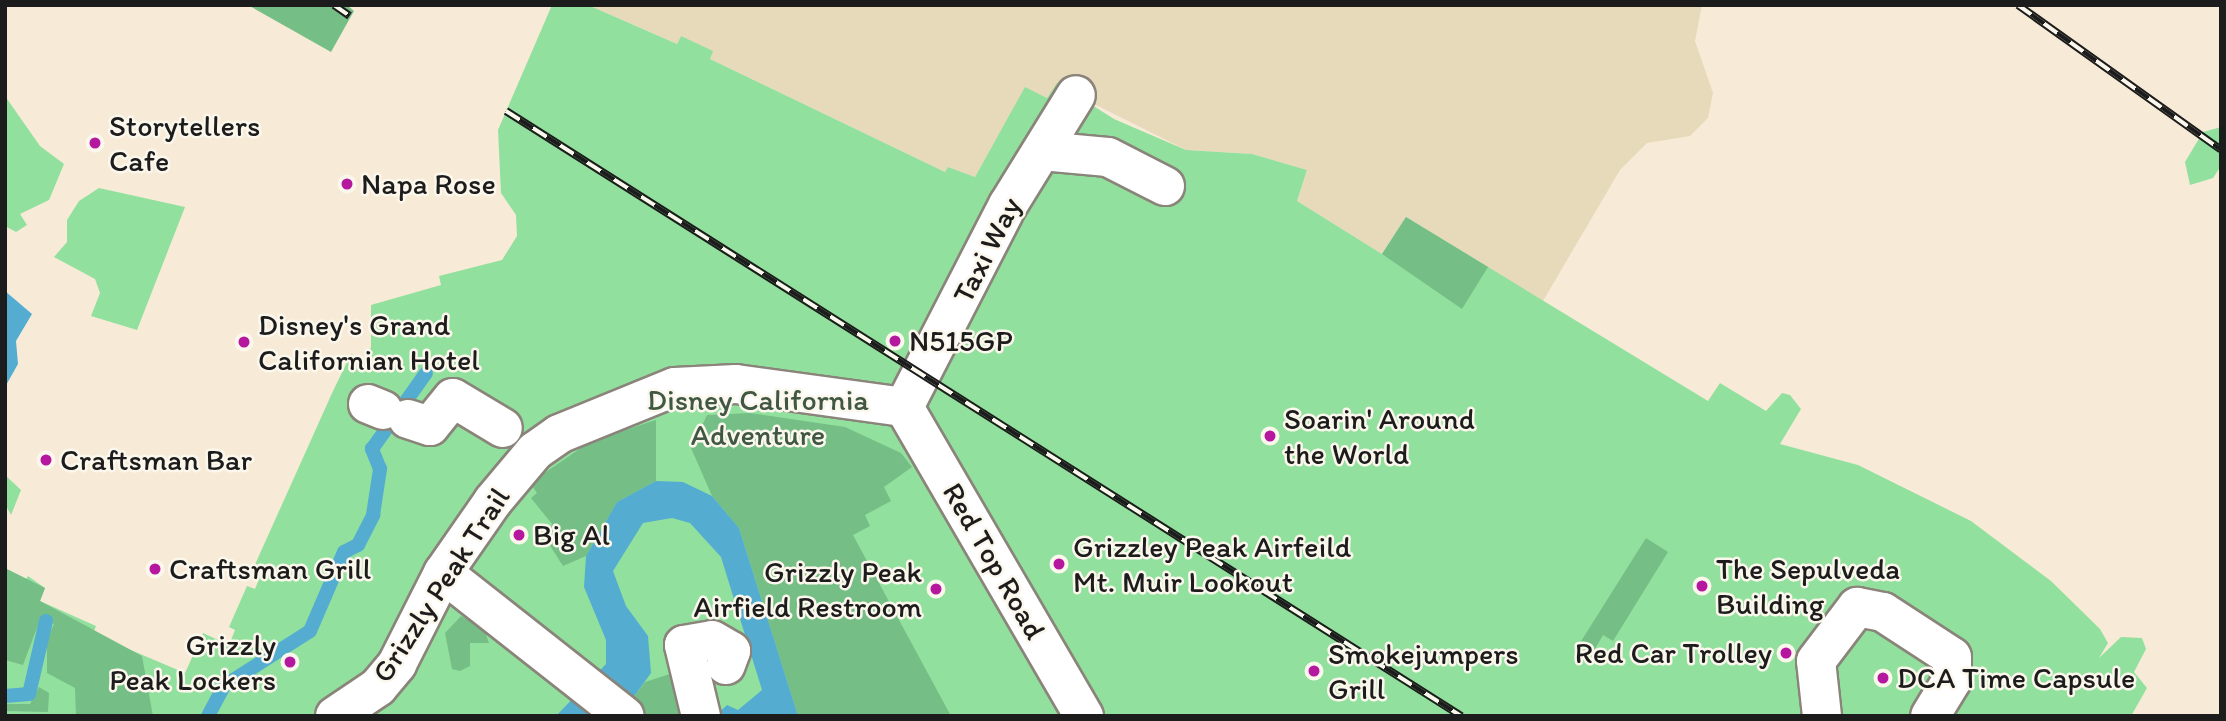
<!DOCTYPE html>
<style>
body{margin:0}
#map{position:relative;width:2226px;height:721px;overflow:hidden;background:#f7ebd7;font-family:Itim,sans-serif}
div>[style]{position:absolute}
.built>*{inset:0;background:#e7daba}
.green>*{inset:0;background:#92e09e}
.forest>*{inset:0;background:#75be85}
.water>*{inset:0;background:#54add1}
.stream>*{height:14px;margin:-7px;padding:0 7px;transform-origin:7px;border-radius:7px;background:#54add1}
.roads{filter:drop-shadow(2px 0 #8a847a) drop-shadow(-2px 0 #8a847a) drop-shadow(0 2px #8a847a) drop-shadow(0 -2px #8a847a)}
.street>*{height:38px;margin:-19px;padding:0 19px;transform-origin:19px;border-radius:19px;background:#fff}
.rail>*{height:8px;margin-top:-4px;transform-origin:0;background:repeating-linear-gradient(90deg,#fbf7ec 0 16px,#1c1c1c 0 32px);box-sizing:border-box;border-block:2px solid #1c1c1c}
.dots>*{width:19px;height:19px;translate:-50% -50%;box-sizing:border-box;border:4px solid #fbf7ec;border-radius:50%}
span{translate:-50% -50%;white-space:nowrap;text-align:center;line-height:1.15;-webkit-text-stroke:5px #fbf7ec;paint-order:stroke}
.poi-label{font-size:30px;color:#1c1c1c}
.left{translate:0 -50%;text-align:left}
.right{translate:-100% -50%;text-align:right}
.street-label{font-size:30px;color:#1c1c1c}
.park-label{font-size:30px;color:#3f5743}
.frame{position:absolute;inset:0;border:7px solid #1c1c1c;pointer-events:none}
</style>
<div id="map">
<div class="built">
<i style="clip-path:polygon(588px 5px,1702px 5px,1695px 41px,1713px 93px,1708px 118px,1690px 136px,1647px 143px,1620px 170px,1543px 301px,1406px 217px,1382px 254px,1297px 201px,1307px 170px,1252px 154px,1186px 150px,1076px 95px,1047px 98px,1025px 88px,975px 177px,948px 167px,945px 172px,710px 59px,681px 36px,677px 44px)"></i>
</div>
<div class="green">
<i style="clip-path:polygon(552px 5px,588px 5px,677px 44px,681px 36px,713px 51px,710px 59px,945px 172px,948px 167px,975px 177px,1025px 87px,1047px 98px,1057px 83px,1114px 119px,1186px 150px,1252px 154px,1307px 170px,1297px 201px,1382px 254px,1406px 217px,1708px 401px,1720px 383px,1766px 411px,1782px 393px,1790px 395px,1801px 409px,1780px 444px,1858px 465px,1971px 521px,2051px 581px,2100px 629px,2108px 643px,2099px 658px,2121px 637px,2142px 638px,2146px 649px,2134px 672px,2147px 688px,2131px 716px,5px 716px,5px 614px,28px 576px,45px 588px,40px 601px,96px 626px,93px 634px,185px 673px,203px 633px,229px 645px,235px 630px,229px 627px,247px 586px,255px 589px,262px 572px,253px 569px,333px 391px,351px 354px,365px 360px,371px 347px,371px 305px,441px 285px,439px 276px,502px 260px,517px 236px,516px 215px,501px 193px,498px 130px)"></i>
<i style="clip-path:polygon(5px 96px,40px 146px,64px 164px,49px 200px,20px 214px,27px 225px,16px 232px,5px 226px)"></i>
<i style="clip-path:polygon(2221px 127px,2221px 166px,2213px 178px,2190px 185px,2185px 162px,2203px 132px)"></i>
<i style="clip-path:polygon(99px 188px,185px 207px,137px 330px,91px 316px,100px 293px,95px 279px,54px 257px,67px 242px,67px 220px,79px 201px)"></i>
<i style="clip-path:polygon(5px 475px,21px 490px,11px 515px,5px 504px)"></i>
</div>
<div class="forest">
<i style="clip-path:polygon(248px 5px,347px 5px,354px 11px,331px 52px)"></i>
<i style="clip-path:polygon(1406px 217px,1488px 267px,1462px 309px,1382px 254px)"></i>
<i style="clip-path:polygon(750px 413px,845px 427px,901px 453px,912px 467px,884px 487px,891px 501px,865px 515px,870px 526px,853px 535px,951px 716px,798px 716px,739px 528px,712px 496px,691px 448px,707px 415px)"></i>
<i style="clip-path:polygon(656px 420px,656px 481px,617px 502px,586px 556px,563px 566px,547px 541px,552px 524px,531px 498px,537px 493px,530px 483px,591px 441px)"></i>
<i style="clip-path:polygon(1646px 538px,1668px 552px,1613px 641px,1603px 635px,1592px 654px,1578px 646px)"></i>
<i style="clip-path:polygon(5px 568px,45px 588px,40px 601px,142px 656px,153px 716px,76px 716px,75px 688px,47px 673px,47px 639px,54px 624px,41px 617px,23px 665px,5px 660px)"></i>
<i style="clip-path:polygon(461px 616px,484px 629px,489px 643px,470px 643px,470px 666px,460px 671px,452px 669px,445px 633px)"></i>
<i style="clip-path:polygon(670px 674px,688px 716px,646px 716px,630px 702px,645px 682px)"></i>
<i style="clip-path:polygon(39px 687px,49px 693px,48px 712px,5px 711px,5px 704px,30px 704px)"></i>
</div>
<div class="water">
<i style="clip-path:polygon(5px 291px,32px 314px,16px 341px,18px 364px,5px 387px)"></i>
<i style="clip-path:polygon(656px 481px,683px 482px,712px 496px,739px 528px,798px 716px,715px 716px,727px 705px,738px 710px,762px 690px,721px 557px,690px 523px,672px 518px,643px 523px,613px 571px,626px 606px,648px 636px,651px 673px,620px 716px,556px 716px,606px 664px,606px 640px,584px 587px,586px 556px,617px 502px)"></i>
</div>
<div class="stream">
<i style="left:5px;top:696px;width:24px;rotate:-5deg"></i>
<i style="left:29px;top:694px;width:75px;rotate:-76.9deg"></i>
<i style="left:208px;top:716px;width:34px;rotate:-62deg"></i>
<i style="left:224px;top:686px;width:102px;rotate:-32.6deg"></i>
<i style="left:310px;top:631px;width:86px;rotate:-66.7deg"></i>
<i style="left:344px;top:552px;width:16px;rotate:-27deg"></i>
<i style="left:358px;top:545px;width:34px;rotate:-63deg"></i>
<i style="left:373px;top:515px;width:47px;rotate:-81.3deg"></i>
<i style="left:380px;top:469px;width:22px;rotate:-112deg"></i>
<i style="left:372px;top:449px;width:93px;rotate:-54.6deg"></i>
</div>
<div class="roads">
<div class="street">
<i style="left:1042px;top:151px;width:66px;rotate:5.2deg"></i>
<i style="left:1108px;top:157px;width:64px;rotate:27deg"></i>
<i style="left:368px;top:404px;width:16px;rotate:22deg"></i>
<i style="left:904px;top:407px;width:358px;rotate:59.8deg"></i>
<i style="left:904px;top:407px;width:227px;rotate:-62.8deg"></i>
<i style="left:1008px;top:205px;width:129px;rotate:-58.3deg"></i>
<i style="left:408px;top:419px;width:23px;rotate:18deg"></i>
<i style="left:430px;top:426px;width:36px;rotate:-51deg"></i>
<i style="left:453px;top:398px;width:58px;rotate:31deg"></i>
<i style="left:443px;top:573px;width:231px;rotate:38.2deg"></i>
<i style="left:335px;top:716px;width:52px;rotate:-34deg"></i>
<i style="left:378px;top:687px;width:30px;rotate:-50deg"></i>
<i style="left:397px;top:664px;width:102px;rotate:-63.2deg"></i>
<i style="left:443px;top:573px;width:88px;rotate:-55.2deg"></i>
<i style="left:493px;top:501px;width:65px;rotate:-50deg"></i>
<i style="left:535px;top:451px;width:29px;rotate:-35deg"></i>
<i style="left:559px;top:434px;width:125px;rotate:-22.1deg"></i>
<i style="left:675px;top:387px;width:61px;rotate:-2.8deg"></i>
<i style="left:736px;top:384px;width:170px;rotate:7.8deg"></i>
<i style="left:701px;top:716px;width:73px;rotate:-103.5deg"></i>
<i style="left:684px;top:645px;width:28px;rotate:-10deg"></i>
<i style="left:712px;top:640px;width:22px;rotate:30deg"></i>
<i style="left:731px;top:651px;width:15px;rotate:110deg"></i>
<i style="left:1822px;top:716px;width:55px;rotate:-96.2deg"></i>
<i style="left:1816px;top:661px;width:68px;rotate:-52.8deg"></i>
<i style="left:1857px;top:607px;width:26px;rotate:11deg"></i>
<i style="left:1883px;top:612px;width:82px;rotate:33.1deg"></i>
<i style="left:1952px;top:657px;width:23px;rotate:90deg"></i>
<i style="left:1952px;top:680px;width:42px;rotate:121.4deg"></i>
</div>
</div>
<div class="rail">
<i style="left:334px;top:5px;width:19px;rotate:35deg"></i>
<i style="left:2018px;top:5px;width:249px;rotate:35.5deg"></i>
<i style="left:506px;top:111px;width:1131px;rotate:32.35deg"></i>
</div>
<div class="dots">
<i style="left:95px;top:143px;background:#b5179e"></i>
<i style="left:347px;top:184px;background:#b5179e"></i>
<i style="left:895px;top:341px;background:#b5179e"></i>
<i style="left:244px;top:342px;background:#b5179e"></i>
<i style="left:1270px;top:436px;background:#b5179e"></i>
<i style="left:46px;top:460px;background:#b5179e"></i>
<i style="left:519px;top:535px;background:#b5179e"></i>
<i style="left:1059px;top:564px;background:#b5179e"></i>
<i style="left:155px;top:569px;background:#b5179e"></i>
<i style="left:1702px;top:586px;background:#b5179e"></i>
<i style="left:936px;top:589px;background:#b5179e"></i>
<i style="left:1786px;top:653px;background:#b5179e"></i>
<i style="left:290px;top:662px;background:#b5179e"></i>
<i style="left:1314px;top:671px;background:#b5179e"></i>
<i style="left:1883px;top:678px;background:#b5179e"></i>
</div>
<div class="poi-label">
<span class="left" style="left:109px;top:143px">Storytellers<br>Cafe</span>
<span class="left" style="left:361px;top:184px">Napa Rose</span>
<span class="left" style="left:258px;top:342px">Disney's Grand<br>Californian Hotel</span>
<span class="left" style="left:909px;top:341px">N515GP</span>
<span class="left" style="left:1284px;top:436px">Soarin' Around<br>the World</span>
<span class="left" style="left:60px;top:460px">Craftsman Bar</span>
<span class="left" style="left:533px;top:535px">Big Al</span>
<span class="left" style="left:1073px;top:564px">Grizzley Peak Airfeild<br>Mt. Muir Lookout</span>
<span class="left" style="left:169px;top:569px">Craftsman Grill</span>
<span class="left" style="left:1716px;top:586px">The Sepulveda<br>Building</span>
<span class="right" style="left:922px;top:589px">Grizzly Peak<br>Airfield Restroom</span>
<span class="right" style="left:276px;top:662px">Grizzly<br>Peak Lockers</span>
<span class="right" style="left:1772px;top:653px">Red Car Trolley</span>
<span class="left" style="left:1328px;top:671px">Smokejumpers<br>Grill</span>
<span class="left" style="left:1897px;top:678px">DCA Time Capsule</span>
</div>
<div class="street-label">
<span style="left:987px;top:250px;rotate:-63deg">Taxi Way</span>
<span style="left:994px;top:561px;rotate:60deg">Red Top Road</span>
<span style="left:441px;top:585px;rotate:-57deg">Grizzly Peak Trail</span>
</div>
<div class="park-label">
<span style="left:758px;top:417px">Disney California<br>Adventure</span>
</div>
<div class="frame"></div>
</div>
